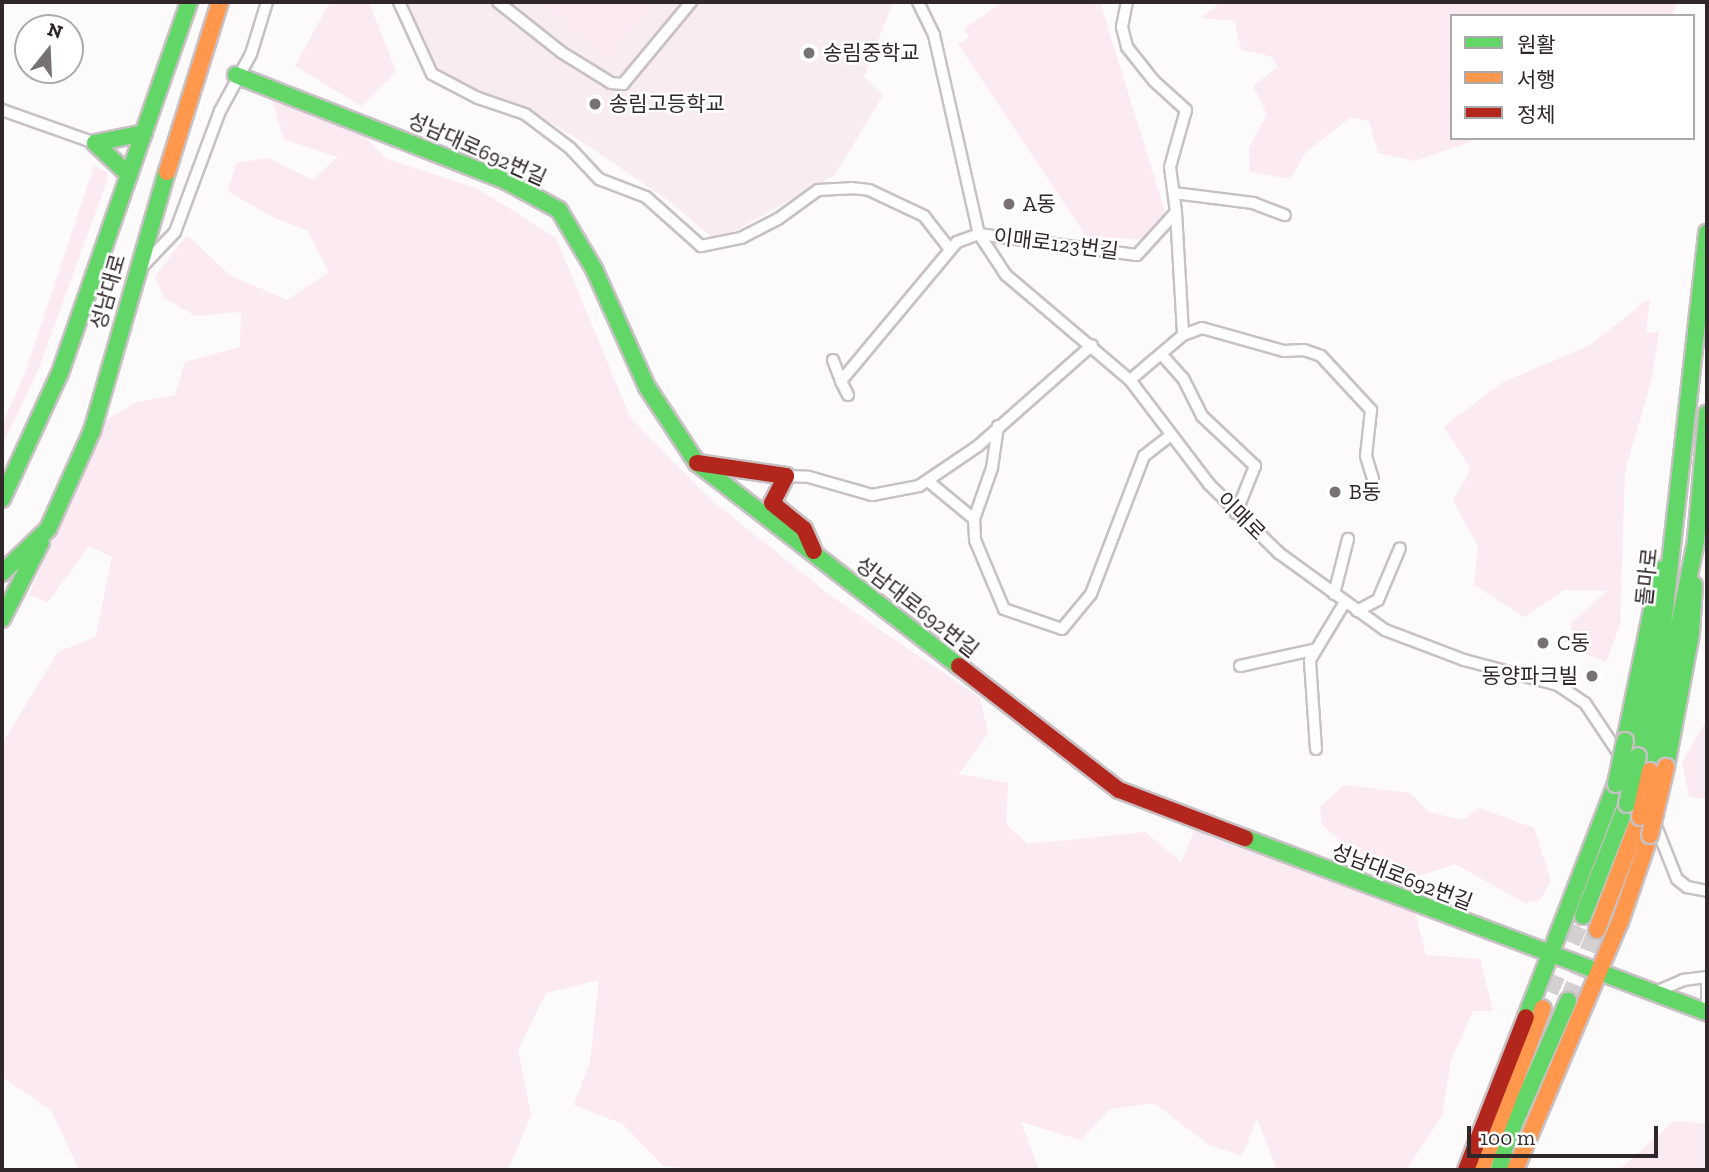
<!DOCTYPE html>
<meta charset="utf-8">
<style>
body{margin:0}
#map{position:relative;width:1709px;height:1172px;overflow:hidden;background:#fdfafb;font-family:"Zilla Slab","Noto Sans KR",serif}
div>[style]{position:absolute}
.built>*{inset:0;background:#f8ecf1}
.green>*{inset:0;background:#fbeaf1}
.primary-tunnel>*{height:18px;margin-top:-9px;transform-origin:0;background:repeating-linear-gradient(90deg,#d4d0d1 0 18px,transparent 0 27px)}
.roads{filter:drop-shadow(2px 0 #c8c1c4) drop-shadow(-2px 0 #c8c1c4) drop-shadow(0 2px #c8c1c4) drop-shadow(0 -2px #c8c1c4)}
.street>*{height:10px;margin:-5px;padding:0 5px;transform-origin:5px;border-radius:5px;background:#fffefe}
.fast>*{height:16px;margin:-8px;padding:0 8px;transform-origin:8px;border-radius:8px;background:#63d668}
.slow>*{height:16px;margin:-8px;padding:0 8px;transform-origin:8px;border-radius:8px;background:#ff974d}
.jam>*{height:16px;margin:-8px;padding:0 8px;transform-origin:8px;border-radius:8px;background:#b3261e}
.bridges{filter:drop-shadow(2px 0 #c8c1c4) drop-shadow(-2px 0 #c8c1c4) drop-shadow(0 2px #c8c1c4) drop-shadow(0 -2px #c8c1c4)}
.fast-bridge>*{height:16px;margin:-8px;padding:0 8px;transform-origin:8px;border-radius:8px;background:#63d668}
.slow-bridge>*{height:16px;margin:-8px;padding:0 8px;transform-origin:8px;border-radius:8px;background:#ff974d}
.dots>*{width:19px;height:19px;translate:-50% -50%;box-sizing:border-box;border:4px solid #fff;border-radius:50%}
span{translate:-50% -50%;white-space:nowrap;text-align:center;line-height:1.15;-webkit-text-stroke:5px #fff;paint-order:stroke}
.poi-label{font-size:21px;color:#30272b}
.left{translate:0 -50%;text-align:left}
.right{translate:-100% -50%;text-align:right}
.street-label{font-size:21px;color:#30272b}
.frame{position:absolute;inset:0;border:4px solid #30272b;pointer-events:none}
.legend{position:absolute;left:1450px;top:14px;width:245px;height:126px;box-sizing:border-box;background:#fff;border:2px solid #aca9aa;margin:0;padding:9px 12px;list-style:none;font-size:21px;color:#30272b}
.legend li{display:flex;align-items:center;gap:14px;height:35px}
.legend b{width:35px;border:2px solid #aca9aa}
.north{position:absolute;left:14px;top:14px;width:70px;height:70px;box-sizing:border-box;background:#fff;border:2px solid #aca9aa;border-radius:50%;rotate:18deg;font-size:19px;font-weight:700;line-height:28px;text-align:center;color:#30272b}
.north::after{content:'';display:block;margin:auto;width:24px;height:32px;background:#787174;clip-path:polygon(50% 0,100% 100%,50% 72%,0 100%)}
.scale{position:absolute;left:1467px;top:1126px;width:191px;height:32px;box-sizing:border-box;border:4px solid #30272b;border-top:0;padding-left:9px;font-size:21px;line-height:24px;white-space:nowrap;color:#30272b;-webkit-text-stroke:5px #fff;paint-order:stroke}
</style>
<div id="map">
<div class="built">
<i style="clip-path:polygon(404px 2px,893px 2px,864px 77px,883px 95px,835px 175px,717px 241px,666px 199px,578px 139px,536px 114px,479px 96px,435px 70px)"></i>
</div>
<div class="green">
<i style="clip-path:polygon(330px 2px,369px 2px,396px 72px,361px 106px,295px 66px)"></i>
<i style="clip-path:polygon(539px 2px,653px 2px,609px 57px)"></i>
<i style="clip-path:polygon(1003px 2px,1100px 2px,1166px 215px,1144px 240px,1086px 236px,958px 44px,969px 37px,964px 29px)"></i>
<i style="clip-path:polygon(1221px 2px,1678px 2px,1671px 16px,1452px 16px,1452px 138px,1474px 141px,1415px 161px,1378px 153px,1369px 121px,1351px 117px,1306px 152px,1290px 179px,1250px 172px,1249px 148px,1267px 114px,1253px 86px,1278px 67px,1271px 56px,1241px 50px,1235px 21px,1201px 18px)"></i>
<i style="clip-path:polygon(272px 100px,338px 110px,387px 159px,478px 189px,556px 238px,630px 417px,711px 500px,831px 596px,980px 698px,988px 733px,959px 774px,1008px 783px,1006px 824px,1028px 844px,1145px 832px,1181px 862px,1196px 827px,1415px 913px,1426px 955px,1480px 959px,1493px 1011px,1473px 1011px,1451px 1060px,1442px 1116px,1406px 1170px,1272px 1170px,1276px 1167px,1257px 1118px,1242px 1156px,1209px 1145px,1154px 1103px,1110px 1109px,1081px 1140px,1021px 1122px,1039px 1170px,710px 1170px,663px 1166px,623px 1124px,574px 1105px,590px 1062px,599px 980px,546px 993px,518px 1050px,531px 1115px,508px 1170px,79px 1170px,51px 1110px,2px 1077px,2px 744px,58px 652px,96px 637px,112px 557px,89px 546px,48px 602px,29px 595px,99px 424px,137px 402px,175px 395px,185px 362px,240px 347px,241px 312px,196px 316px,164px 298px,155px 276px,187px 235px,231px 276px,287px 300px,329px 272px,307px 230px,274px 218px,228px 191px,236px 163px,268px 158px,313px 180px,337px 157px,284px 139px)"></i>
<i style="clip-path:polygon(94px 166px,107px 172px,107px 181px,39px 368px,2px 446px,2px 425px,25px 373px)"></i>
<i style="clip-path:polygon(1650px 298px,1646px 334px,1659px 331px,1652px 378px,1625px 471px,1620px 625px,1606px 662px,1574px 650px,1571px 623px,1607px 591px,1564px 590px,1525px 617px,1474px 585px,1478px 546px,1453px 501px,1471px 469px,1444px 427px,1503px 382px,1589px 346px)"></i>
<i style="clip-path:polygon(1707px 720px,1707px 799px,1689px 797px,1682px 762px)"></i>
<i style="clip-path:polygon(1344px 785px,1410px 793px,1429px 812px,1463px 820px,1479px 808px,1534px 828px,1551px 881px,1540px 900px,1525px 903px,1455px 864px,1413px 878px,1348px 848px,1322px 824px,1320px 807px)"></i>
<i style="clip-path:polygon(1674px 1121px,1707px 1124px,1707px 1170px,1619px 1170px)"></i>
</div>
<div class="primary-tunnel">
<i style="left:1549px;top:992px;width:83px;rotate:-65.9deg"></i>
<i style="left:1568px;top:1001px;width:77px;rotate:-67.8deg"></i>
</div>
<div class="roads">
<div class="street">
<i style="left:399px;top:2px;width:79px;rotate:65.4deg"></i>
<i style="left:432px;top:74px;width:52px;rotate:27.6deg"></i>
<i style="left:478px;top:98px;width:50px;rotate:18.8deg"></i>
<i style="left:525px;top:114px;width:56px;rotate:37.1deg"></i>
<i style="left:570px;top:148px;width:42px;rotate:46.9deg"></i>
<i style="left:599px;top:179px;width:50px;rotate:21deg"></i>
<i style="left:646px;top:197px;width:74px;rotate:41.7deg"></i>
<i style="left:701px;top:246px;width:41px;rotate:-11.3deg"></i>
<i style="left:741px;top:238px;width:42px;rotate:-27.2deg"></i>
<i style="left:778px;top:219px;width:49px;rotate:-35.9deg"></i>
<i style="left:818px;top:190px;width:33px;rotate:-3deg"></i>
<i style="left:851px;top:188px;width:18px;rotate:6deg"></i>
<i style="left:869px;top:190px;width:61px;rotate:25.3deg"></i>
<i style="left:924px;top:216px;width:41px;rotate:52deg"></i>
<i style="left:498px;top:2px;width:80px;rotate:38.4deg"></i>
<i style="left:561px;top:52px;width:59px;rotate:31.8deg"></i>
<i style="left:611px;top:83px;width:12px;rotate:5deg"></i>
<i style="left:623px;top:84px;width:107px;rotate:-50.3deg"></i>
<i style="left:918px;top:2px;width:37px;rotate:64deg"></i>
<i style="left:934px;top:35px;width:204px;rotate:77.3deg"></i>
<i style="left:979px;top:234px;width:49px;rotate:56.6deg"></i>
<i style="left:1006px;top:275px;width:162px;rotate:40.3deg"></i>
<i style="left:1130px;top:380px;width:131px;rotate:52.8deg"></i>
<i style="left:1209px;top:484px;width:98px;rotate:44.6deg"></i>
<i style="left:1279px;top:553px;width:131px;rotate:36deg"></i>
<i style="left:1385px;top:630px;width:85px;rotate:20.8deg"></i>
<i style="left:1464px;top:660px;width:97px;rotate:14.9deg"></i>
<i style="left:1558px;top:685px;width:32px;rotate:34deg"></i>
<i style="left:1585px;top:703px;width:65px;rotate:56.3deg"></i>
<i style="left:2px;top:110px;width:99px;rotate:19.5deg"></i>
<i style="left:1174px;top:193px;width:80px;rotate:7.2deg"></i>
<i style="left:1253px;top:203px;width:34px;rotate:21deg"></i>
<i style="left:1176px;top:212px;width:123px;rotate:86.7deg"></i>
<i style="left:139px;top:270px;width:52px;rotate:-46.5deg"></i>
<i style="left:175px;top:232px;width:129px;rotate:-69.6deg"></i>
<i style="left:220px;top:111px;width:65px;rotate:-61.5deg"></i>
<i style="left:251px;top:54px;width:54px;rotate:-72.9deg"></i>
<i style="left:1162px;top:355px;width:31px;rotate:48deg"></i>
<i style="left:1183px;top:378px;width:42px;rotate:63.4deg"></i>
<i style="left:1202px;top:416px;width:73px;rotate:43.3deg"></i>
<i style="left:1255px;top:466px;width:51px;rotate:112deg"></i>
<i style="left:833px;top:360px;width:22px;rotate:69deg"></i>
<i style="left:1130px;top:380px;width:70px;rotate:-40.3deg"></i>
<i style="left:1183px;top:335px;width:20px;rotate:-20deg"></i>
<i style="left:1202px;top:328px;width:85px;rotate:15.7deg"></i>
<i style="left:1284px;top:351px;width:20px;rotate:-3deg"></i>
<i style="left:1304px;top:350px;width:18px;rotate:19deg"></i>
<i style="left:1321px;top:356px;width:74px;rotate:47.2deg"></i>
<i style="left:1371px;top:410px;width:46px;rotate:96.2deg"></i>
<i style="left:1366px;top:456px;width:24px;rotate:73deg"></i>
<i style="left:848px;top:395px;width:16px;rotate:-117deg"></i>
<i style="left:841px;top:381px;width:181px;rotate:-50.2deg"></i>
<i style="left:957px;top:242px;width:23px;rotate:-20deg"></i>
<i style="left:979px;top:234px;width:159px;rotate:7.6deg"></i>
<i style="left:1137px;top:255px;width:58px;rotate:-47.8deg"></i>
<i style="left:1176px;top:212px;width:45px;rotate:-97.6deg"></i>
<i style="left:1170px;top:167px;width:59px;rotate:-74.3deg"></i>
<i style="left:1186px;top:110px;width:43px;rotate:-137.8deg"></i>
<i style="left:1154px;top:81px;width:43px;rotate:-128.5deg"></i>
<i style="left:1127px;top:47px;width:21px;rotate:-104deg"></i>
<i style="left:1122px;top:27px;width:25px;rotate:-79deg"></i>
<i style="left:998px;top:426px;width:42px;rotate:98.1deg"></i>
<i style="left:992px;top:468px;width:54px;rotate:109.4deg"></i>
<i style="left:974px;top:519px;width:21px;rotate:87deg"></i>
<i style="left:975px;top:540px;width:75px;rotate:67.2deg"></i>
<i style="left:1004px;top:609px;width:61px;rotate:19deg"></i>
<i style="left:1062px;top:629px;width:45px;rotate:-50.4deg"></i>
<i style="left:1091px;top:594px;width:148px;rotate:-69deg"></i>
<i style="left:1144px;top:456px;width:34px;rotate:-38deg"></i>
<i style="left:786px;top:476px;width:23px;rotate:2deg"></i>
<i style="left:809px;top:477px;width:66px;rotate:15.9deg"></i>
<i style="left:872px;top:495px;width:48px;rotate:-10.8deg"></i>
<i style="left:919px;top:486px;width:71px;rotate:-34.1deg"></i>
<i style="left:978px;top:446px;width:152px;rotate:-41.5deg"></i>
<i style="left:928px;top:481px;width:60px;rotate:39.6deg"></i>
<i style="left:1334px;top:594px;width:57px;rotate:-75.7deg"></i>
<i style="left:1357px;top:611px;width:24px;rotate:-28deg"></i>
<i style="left:1378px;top:600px;width:56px;rotate:-67.1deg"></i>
<i style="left:1240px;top:666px;width:75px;rotate:-12.4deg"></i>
<i style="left:1316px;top:749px;width:89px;rotate:-93.9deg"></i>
<i style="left:1310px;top:660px;width:68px;rotate:-58.9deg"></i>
<i style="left:1654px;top:821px;width:62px;rotate:68.4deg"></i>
<i style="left:1677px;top:879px;width:13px;rotate:39deg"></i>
<i style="left:1687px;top:887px;width:20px;rotate:11deg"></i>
<i style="left:1707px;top:977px;width:25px;rotate:90deg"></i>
<i style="left:1653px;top:993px;width:33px;rotate:-23deg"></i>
<i style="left:1683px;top:980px;width:24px;rotate:-7deg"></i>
</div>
<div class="fast">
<i style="left:236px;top:75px;width:290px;rotate:21.4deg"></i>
<i style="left:506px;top:181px;width:60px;rotate:28.7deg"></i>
<i style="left:559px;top:210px;width:69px;rotate:59.3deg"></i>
<i style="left:594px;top:269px;width:129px;rotate:65.8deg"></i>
<i style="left:647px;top:387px;width:91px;rotate:56.7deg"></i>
<i style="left:697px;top:463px;width:331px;rotate:37.8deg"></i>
<i style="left:95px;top:143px;width:50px;rotate:-11.5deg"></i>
<i style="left:95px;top:143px;width:47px;rotate:43.3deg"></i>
<i style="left:2px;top:499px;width:139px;rotate:-65.3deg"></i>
<i style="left:60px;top:373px;width:393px;rotate:-70.8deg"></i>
<i style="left:2px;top:573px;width:64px;rotate:-43.7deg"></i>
<i style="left:48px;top:529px;width:107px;rotate:-65.8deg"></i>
<i style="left:92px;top:431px;width:270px;rotate:-73.9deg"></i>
<i style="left:2px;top:619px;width:86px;rotate:-63.1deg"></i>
<i style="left:1625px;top:741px;width:175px;rotate:-78.4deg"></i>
<i style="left:1638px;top:756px;width:132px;rotate:-79.1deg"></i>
<i style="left:1663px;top:626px;width:396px;rotate:-83.6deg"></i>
<i style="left:1666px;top:767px;width:136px;rotate:-79.4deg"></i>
<i style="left:1691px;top:633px;width:48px;rotate:-86.4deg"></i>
<i style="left:1650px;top:771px;width:236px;rotate:-78.7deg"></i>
<i style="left:1696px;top:540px;width:127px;rotate:-85deg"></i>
<i style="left:1245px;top:838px;width:494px;rotate:20.7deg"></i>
<i style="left:1583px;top:916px;width:120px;rotate:-68.6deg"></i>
<i style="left:1526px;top:1017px;width:250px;rotate:-68.9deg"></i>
<i style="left:1499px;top:1170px;width:31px;rotate:-75deg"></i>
<i style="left:1507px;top:1140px;width:152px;rotate:-66.3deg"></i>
</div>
<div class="slow">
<i style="left:167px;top:172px;width:178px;rotate:-72.7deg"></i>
<i style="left:1597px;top:930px;width:121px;rotate:-69.2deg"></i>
<i style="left:1481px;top:1170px;width:173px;rotate:-69.1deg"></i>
<i style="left:1515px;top:1170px;width:269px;rotate:-67.1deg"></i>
<i style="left:1620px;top:922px;width:92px;rotate:-71deg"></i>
</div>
<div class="jam">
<i style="left:697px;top:463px;width:90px;rotate:8.3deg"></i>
<i style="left:786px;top:476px;width:30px;rotate:117deg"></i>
<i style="left:772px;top:503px;width:41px;rotate:39.1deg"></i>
<i style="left:804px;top:529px;width:24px;rotate:66deg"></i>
<i style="left:959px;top:666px;width:202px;rotate:37.8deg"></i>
<i style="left:1119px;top:790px;width:135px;rotate:20.9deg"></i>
<i style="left:1466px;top:1170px;width:164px;rotate:-68.6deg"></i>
</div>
</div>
<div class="bridges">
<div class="fast-bridge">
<i style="left:1616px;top:784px;width:44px;rotate:-78.2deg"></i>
<i style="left:1627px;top:804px;width:49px;rotate:-77.1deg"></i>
</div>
<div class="slow-bridge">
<i style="left:1640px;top:817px;width:47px;rotate:-77.7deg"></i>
<i style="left:1650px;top:835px;width:70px;rotate:-76.8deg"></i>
</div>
</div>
<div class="dots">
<i style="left:809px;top:53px;background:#787174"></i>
<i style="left:595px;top:104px;background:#787174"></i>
<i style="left:1009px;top:204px;background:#787174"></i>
<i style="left:1335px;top:492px;background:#787174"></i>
<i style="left:1543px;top:643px;background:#787174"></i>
<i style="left:1592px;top:676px;background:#787174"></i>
</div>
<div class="poi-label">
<span class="left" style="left:823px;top:53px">송림중학교</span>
<span class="left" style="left:609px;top:104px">송림고등학교</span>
<span class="left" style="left:1023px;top:204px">A동</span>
<span class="left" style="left:1349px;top:492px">B동</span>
<span class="left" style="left:1557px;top:643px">C동</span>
<span class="right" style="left:1578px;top:676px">동양파크빌</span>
</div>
<div class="street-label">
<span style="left:477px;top:149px;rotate:24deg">성남대로692번길</span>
<span style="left:1056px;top:244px;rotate:7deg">이매로123번길</span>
<span style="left:108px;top:292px;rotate:-74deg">성남대로</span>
<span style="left:1241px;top:516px;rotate:45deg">이매로</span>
<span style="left:1647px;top:577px;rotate:-84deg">돌마로</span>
<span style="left:917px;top:607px;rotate:38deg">성남대로692번길</span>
<span style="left:1402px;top:877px;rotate:21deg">성남대로692번길</span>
</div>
<div class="frame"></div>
<ul class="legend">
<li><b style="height:9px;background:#63d668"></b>원활</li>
<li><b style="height:9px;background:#ff974d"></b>서행</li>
<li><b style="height:9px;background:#b3261e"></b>정체</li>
</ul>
<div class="north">N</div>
<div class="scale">100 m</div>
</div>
